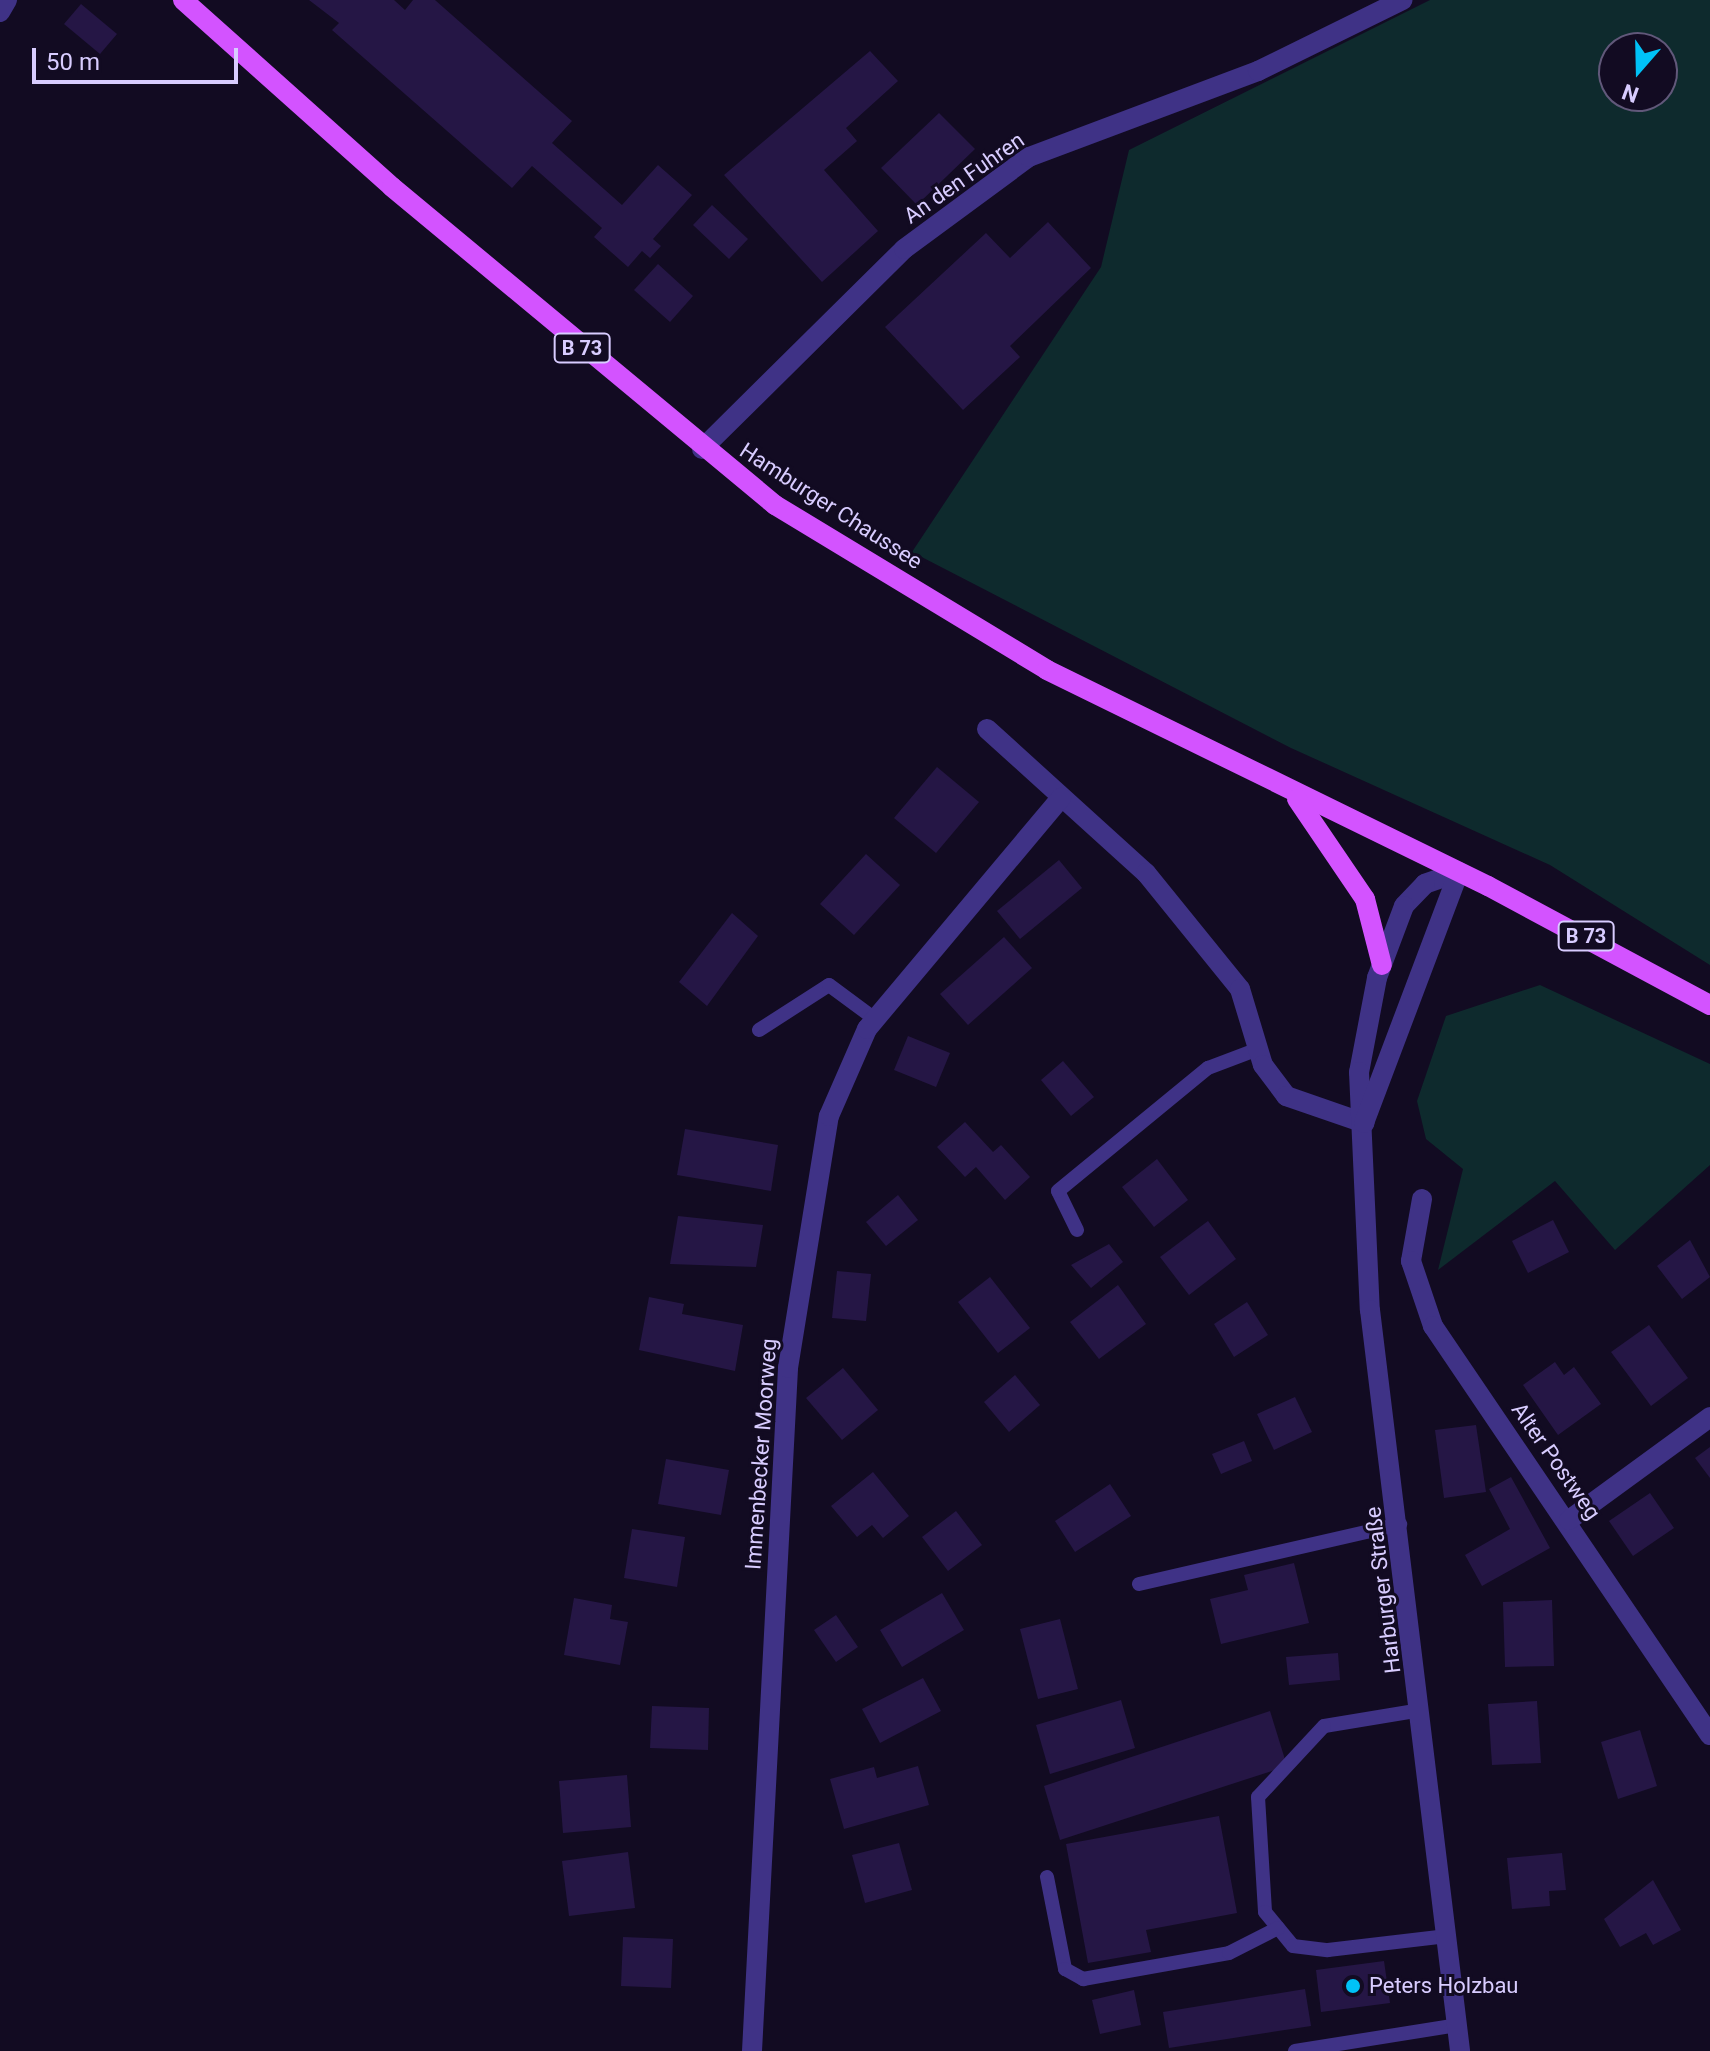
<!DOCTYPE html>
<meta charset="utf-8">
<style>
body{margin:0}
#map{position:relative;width:1710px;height:2051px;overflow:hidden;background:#120b22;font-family:Roboto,sans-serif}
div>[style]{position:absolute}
.green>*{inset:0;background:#0e2a2d}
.building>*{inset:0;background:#251645}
.service>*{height:14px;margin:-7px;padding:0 7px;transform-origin:7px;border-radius:7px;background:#3f3286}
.minor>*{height:20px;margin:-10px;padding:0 10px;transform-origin:10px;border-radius:10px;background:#3f3286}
.tertiary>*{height:20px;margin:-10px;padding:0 10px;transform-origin:10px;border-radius:10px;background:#3f3286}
.primary>*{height:20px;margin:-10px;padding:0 10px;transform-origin:10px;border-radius:10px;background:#d353ff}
.dots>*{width:22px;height:22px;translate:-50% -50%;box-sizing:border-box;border:4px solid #120b22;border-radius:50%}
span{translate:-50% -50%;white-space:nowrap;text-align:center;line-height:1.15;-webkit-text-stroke:6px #120b22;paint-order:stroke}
.shield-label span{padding:2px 6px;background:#120b22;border:2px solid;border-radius:6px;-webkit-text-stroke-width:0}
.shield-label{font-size:20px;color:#d8ccff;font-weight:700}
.street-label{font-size:22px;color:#d8ccff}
.poi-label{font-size:22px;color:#d8ccff}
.left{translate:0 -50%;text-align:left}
.north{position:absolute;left:1598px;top:32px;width:80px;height:80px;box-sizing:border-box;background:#120b22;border:2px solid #61587a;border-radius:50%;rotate:200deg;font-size:22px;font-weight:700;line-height:32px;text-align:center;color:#d8ccff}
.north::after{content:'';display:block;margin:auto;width:28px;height:36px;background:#00c2f7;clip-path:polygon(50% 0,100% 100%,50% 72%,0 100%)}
.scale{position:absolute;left:32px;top:48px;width:206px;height:36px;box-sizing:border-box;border:4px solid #d8ccff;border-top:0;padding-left:10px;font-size:24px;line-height:28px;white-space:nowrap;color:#d8ccff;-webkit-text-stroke:6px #120b22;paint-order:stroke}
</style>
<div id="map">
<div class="green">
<i style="clip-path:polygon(evenodd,1430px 0,1710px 0,1710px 965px,1550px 865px,1291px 748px,912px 552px,1101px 267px,1129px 150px,1430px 0,1662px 48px,1662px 96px,1614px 96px,1614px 48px,1662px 48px)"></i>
<i style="clip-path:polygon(1540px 985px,1710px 1064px,1710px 1165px,1615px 1250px,1555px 1181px,1438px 1270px,1463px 1169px,1426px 1139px,1417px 1101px,1446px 1016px)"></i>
</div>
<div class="building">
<i style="clip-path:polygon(309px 0,394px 0,405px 10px,413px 0,435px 0,572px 121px,552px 143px,622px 205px,658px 165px,692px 195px,653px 239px,661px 246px,650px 258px,642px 251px,628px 267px,594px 237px,602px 228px,532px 166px,512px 188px,332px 30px,339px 23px)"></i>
<i style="clip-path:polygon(81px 4px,117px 34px,100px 54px,64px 24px)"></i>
<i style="clip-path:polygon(870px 51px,898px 81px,846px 128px,857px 141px,824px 170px,878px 231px,822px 282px,724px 175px)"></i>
<i style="clip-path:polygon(939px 113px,975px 149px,917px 205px,881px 168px)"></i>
<i style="clip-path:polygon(712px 205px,748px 239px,729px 259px,693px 225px)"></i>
<i style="clip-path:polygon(1048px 222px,1091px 268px,1010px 346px,1020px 357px,963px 410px,885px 327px,986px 233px,1010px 258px)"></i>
<i style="clip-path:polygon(658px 264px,693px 296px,670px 322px,634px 290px)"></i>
<i style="clip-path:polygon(937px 767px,979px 802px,936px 853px,894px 818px)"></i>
<i style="clip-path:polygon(866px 854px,900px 885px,854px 935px,820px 904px)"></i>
<i style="clip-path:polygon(1059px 860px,1082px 888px,1020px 939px,997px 911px)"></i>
<i style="clip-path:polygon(732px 913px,758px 936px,707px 1006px,679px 982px)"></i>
<i style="clip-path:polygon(1004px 937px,1032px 968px,968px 1025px,940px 994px)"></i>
<i style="clip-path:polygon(908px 1036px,950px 1053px,936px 1087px,894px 1070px)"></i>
<i style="clip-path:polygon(1063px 1061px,1094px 1097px,1071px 1116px,1041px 1080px)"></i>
<i style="clip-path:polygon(965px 1122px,993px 1152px,1001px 1145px,1030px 1177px,1005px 1200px,976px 1167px,965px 1177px,937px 1147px)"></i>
<i style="clip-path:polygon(685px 1129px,778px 1145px,771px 1191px,677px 1175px)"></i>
<i style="clip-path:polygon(1157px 1159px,1188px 1200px,1154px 1227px,1122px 1187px)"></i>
<i style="clip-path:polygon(898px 1195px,918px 1220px,886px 1246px,866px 1222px)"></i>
<i style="clip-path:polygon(678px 1216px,763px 1225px,756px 1267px,670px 1264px)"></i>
<i style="clip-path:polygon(1553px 1220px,1569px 1252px,1528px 1273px,1512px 1241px)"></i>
<i style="clip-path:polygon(1208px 1221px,1236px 1259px,1189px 1295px,1160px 1257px)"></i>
<i style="clip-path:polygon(1690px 1240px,1710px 1277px,1682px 1299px,1657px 1266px)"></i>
<i style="clip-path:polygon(1109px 1244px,1123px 1262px,1091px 1288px,1071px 1265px)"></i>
<i style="clip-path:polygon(837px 1271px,871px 1274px,866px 1321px,832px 1318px)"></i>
<i style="clip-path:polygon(990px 1277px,1030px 1328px,998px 1353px,958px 1302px)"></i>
<i style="clip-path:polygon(1118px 1285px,1146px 1324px,1099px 1359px,1070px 1322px)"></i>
<i style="clip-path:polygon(649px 1297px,684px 1304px,682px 1314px,743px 1325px,735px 1371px,639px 1350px)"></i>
<i style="clip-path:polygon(1247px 1302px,1268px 1335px,1234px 1357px,1214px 1324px)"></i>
<i style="clip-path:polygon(1649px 1325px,1688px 1378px,1651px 1406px,1611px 1352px)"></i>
<i style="clip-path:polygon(1555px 1362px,1564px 1375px,1574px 1367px,1601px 1404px,1558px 1435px,1523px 1385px)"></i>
<i style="clip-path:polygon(843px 1368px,878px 1410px,842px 1440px,806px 1398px)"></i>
<i style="clip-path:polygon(1015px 1375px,1040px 1405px,1009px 1432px,984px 1402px)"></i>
<i style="clip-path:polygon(1295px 1397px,1312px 1432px,1274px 1450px,1257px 1414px)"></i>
<i style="clip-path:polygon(1476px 1425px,1486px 1492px,1444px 1498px,1435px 1430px)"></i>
<i style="clip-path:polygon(1244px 1441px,1252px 1461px,1221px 1474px,1212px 1454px)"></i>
<i style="clip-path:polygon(1710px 1447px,1710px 1478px,1695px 1458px)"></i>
<i style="clip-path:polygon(666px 1459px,729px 1470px,721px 1515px,658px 1504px)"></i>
<i style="clip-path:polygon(873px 1472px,909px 1516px,883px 1538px,872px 1525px,857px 1537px,831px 1506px)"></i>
<i style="clip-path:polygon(1511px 1477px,1550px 1548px,1482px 1586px,1465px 1555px,1510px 1529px,1489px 1489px)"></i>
<i style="clip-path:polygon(1110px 1484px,1131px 1516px,1075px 1552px,1055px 1521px)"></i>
<i style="clip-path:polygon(1650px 1493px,1674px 1528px,1633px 1556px,1609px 1521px)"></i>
<i style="clip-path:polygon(956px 1511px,982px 1545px,948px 1571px,922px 1537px)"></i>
<i style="clip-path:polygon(632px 1529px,685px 1537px,677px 1587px,624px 1578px)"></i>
<i style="clip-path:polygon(1294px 1563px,1309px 1623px,1221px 1644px,1210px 1599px,1248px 1590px,1244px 1575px)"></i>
<i style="clip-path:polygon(942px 1593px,964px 1630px,902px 1667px,880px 1630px)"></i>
<i style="clip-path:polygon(574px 1598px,612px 1605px,610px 1619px,628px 1622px,620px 1665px,564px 1655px)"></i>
<i style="clip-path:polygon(1552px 1600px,1554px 1666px,1505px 1667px,1503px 1602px)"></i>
<i style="clip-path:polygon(836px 1615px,858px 1647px,836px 1662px,814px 1630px)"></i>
<i style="clip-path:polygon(1060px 1619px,1078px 1689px,1038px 1699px,1020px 1629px)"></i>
<i style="clip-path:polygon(1338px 1653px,1340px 1680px,1289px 1685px,1286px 1657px)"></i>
<i style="clip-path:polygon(923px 1678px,941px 1711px,880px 1743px,862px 1709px)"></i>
<i style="clip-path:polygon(1121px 1700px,1135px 1748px,1050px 1774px,1036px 1725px)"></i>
<i style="clip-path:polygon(1537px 1701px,1541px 1763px,1492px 1765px,1488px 1704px)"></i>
<i style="clip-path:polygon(652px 1706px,709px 1708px,708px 1750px,650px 1748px)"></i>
<i style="clip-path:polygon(1270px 1711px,1287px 1766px,1060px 1840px,1044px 1786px)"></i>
<i style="clip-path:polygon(1640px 1730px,1657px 1786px,1618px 1799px,1601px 1742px)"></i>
<i style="clip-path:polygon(918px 1766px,929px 1805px,844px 1829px,830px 1779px,874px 1767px,877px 1778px)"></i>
<i style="clip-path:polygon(627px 1775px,631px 1827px,563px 1833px,559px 1781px)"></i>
<i style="clip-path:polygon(1219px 1816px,1237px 1913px,1146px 1930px,1151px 1952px,1088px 1963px,1066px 1844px)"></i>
<i style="clip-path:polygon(899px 1843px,912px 1890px,865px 1903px,852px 1855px)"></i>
<i style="clip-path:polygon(628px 1852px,635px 1908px,569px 1916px,562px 1861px)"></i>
<i style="clip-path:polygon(1562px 1853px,1566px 1890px,1549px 1891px,1550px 1906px,1512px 1909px,1507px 1858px)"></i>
<i style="clip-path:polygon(1653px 1880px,1681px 1930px,1653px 1945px,1646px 1933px,1620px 1947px,1604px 1919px)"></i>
<i style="clip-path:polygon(623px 1937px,673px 1939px,671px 1988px,621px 1986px)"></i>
<i style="clip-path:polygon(1384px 1961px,1390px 2003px,1321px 2012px,1316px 1970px)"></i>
<i style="clip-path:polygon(1305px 1989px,1311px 2026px,1169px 2048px,1163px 2012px)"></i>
<i style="clip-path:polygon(1134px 1990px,1141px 2025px,1100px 2034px,1092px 2000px)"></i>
</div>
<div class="service">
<i style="left:759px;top:1030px;width:83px;rotate:-32.7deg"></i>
<i style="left:829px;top:985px;width:57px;rotate:36.5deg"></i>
<i style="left:1077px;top:1230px;width:43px;rotate:-116deg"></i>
<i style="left:1058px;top:1191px;width:194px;rotate:-39.4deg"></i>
<i style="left:1208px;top:1068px;width:53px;rotate:-20.8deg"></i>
<i style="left:1139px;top:1584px;width:268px;rotate:-12.9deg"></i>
<i style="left:1421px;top:1710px;width:98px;rotate:170.6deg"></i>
<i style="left:1324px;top:1726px;width:97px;rotate:132.9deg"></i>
<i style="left:1258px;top:1797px;width:115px;rotate:86.5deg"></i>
<i style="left:1265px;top:1912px;width:44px;rotate:50.5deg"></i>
<i style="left:1293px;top:1946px;width:35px;rotate:7deg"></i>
<i style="left:1328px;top:1950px;width:120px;rotate:-6.7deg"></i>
<i style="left:1047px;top:1877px;width:94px;rotate:78.9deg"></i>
<i style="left:1065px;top:1969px;width:21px;rotate:29deg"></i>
<i style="left:1083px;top:1979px;width:148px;rotate:-10.1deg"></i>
<i style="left:1229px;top:1953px;width:55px;rotate:-27deg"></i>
<i style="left:1295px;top:2051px;width:164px;rotate:-9.1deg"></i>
</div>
<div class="minor">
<i style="left:0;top:12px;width:14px;rotate:-60deg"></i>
<i style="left:702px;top:449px;width:284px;rotate:-44.7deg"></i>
<i style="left:904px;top:249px;width:155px;rotate:-36.4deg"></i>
<i style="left:1029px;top:157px;width:245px;rotate:-20.6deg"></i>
<i style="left:1258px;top:71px;width:161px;rotate:-26.2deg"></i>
<i style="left:987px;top:729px;width:215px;rotate:42.2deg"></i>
<i style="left:1146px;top:873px;width:149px;rotate:51deg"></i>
<i style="left:1240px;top:989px;width:79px;rotate:73.2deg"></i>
<i style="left:1263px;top:1065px;width:39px;rotate:53deg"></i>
<i style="left:1286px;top:1096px;width:83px;rotate:19.1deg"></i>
<i style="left:1422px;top:1199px;width:63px;rotate:100.1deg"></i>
<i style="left:1411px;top:1261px;width:69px;rotate:71.3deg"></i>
<i style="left:1433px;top:1326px;width:494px;rotate:55.9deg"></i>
<i style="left:1569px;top:1520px;width:175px;rotate:-36.1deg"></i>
<i style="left:752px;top:2051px;width:684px;rotate:-86.98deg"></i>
<i style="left:788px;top:1368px;width:255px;rotate:-80.8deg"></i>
<i style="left:829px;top:1116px;width:95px;rotate:-66.4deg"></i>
<i style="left:867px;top:1029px;width:302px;rotate:-50deg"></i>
</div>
<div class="tertiary">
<i style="left:1459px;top:872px;width:36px;rotate:161deg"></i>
<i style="left:1425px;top:884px;width:30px;rotate:134deg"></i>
<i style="left:1404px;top:906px;width:77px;rotate:110.6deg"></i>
<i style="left:1377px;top:978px;width:96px;rotate:100.8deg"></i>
<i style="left:1359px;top:1072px;width:238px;rotate:87.4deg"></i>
<i style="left:1370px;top:1310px;width:746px;rotate:83.07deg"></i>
<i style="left:1364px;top:1123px;width:268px;rotate:-69.3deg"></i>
</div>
<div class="primary">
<i style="left:183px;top:0;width:280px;rotate:41.8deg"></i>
<i style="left:392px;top:187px;width:498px;rotate:39.7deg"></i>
<i style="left:775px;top:505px;width:318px;rotate:31.2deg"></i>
<i style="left:1047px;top:670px;width:491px;rotate:26.1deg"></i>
<i style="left:1488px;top:886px;width:252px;rotate:28.2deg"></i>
<i style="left:1297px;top:799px;width:121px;rotate:55.8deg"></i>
<i style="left:1365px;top:899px;width:68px;rotate:75.6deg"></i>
</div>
<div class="dots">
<i style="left:1353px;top:1986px;background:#00c2f7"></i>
</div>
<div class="shield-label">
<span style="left:582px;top:348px">B 73</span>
<span style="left:1586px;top:936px">B 73</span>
</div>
<div class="street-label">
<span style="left:964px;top:178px;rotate:-35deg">An den Fuhren</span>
<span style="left:831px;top:506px;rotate:33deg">Hamburger Chaussee</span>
<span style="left:761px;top:1454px;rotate:-86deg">Immenbecker Moorweg</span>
<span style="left:1556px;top:1461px;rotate:55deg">Alter Postweg</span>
<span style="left:1383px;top:1590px;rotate:-97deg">Harburger Straße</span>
</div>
<div class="poi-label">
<span class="left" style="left:1369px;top:1986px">Peters Holzbau</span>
</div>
<div class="north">N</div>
<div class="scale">50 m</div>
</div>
